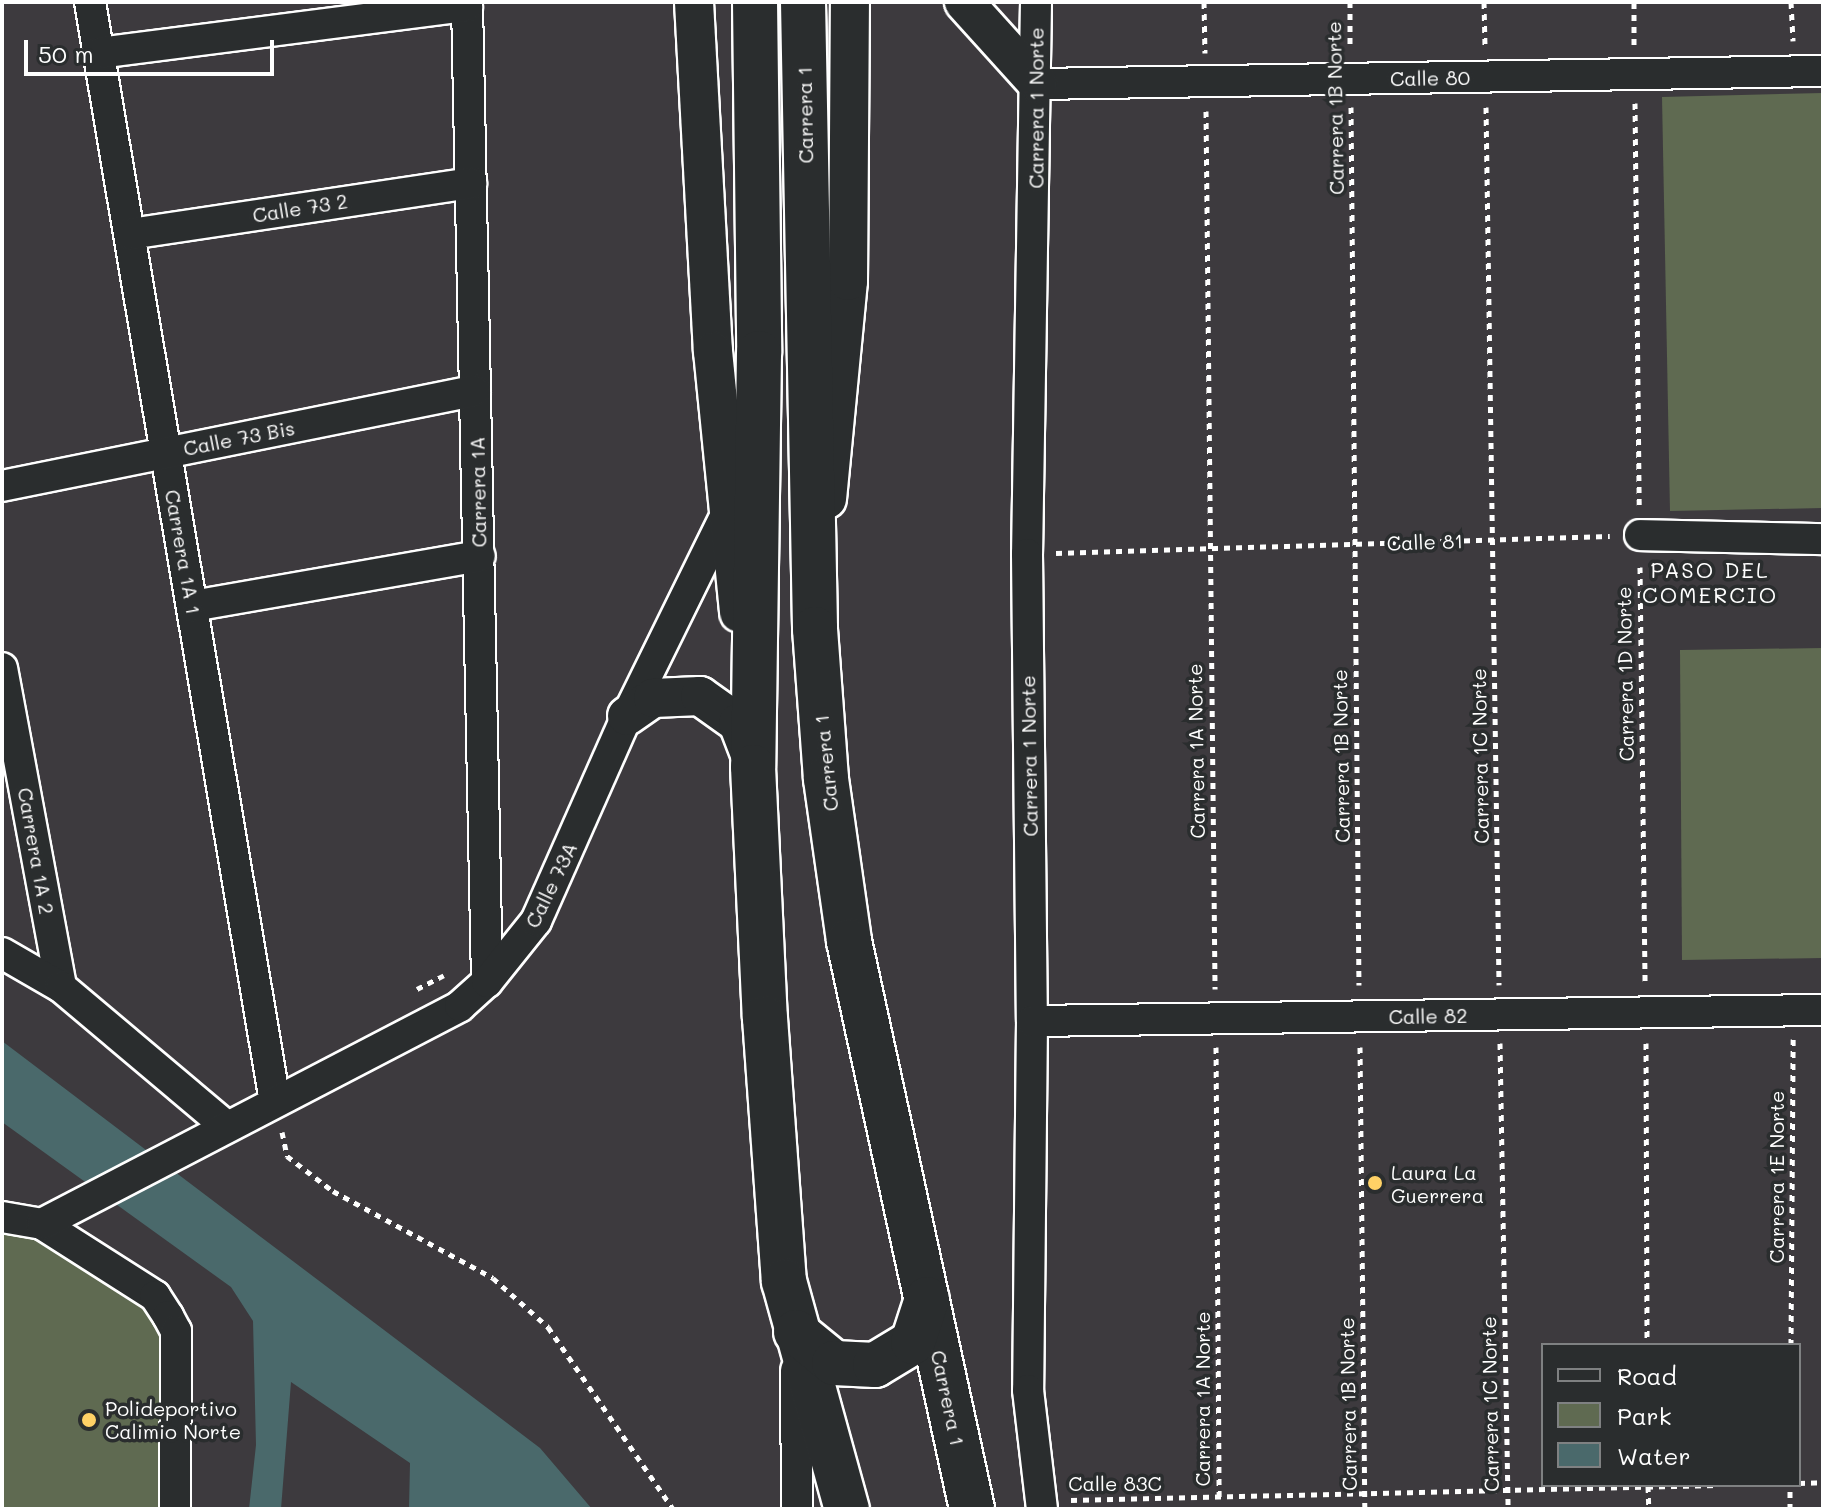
<!DOCTYPE html>
<style>
body{margin:0}
#map{position:relative;width:1825px;height:1511px;overflow:hidden;background:#3d3a3e;font-family:Mali,sans-serif}
div>[style]{position:absolute}
.green>*{inset:0;background:#5f6a51}
.water>*{inset:0;background:#4a696b}
.path>*{height:5px;margin-top:-2.5px;transform-origin:0;background:repeating-linear-gradient(90deg,#fff 0 6px,transparent 0 12px)}
.roads{filter:drop-shadow(2px 0 #fff) drop-shadow(-2px 0 #fff) drop-shadow(0 2px #fff) drop-shadow(0 -2px #fff)}
.minor>*{height:30px;margin:-15px;padding:0 15px;transform-origin:15px;border-radius:15px;background:#2a2d2e}
.tertiary>*{height:38px;margin:-19px;padding:0 19px;transform-origin:19px;border-radius:19px;background:#2a2d2e}
.trunk>*{height:44px;margin:-22px;padding:0 22px;transform-origin:22px;border-radius:22px;background:#2a2d2e}
.dots>*{width:22px;height:22px;translate:-50% -50%;box-sizing:border-box;border:4px solid #2a2d2e;border-radius:50%}
span{translate:-50% -50%;white-space:nowrap;text-align:center;line-height:1.15;-webkit-text-stroke:7px #2a2d2e;paint-order:stroke}
.street-label{font-size:20px;color:#fff}
.poi-label{font-size:20px;color:#fff}
.left{translate:0 -50%;text-align:left}
.neighbourhood-label{font-size:22px;color:#fff;letter-spacing:2px}
.frame{position:absolute;inset:0;border:4px solid #fff;pointer-events:none}
.legend{position:absolute;left:1541px;top:1343px;width:260px;height:144px;box-sizing:border-box;background:#2a2d2e;border:2px solid #7f8182;margin:0;padding:10px 14px;list-style:none;font-size:24px;color:#fff}
.legend li{display:flex;align-items:center;gap:16px;height:40px}
.legend b{width:40px;border:2px solid #7f8182}
.scale{position:absolute;left:24px;top:40px;width:250px;height:36px;box-sizing:border-box;border:4px solid #fff;border-top:0;padding-left:10px;font-size:24px;line-height:28px;white-space:nowrap;color:#fff;-webkit-text-stroke:6px #2a2d2e;paint-order:stroke}
</style>
<div id="map">
<div class="green">
<i style="clip-path:polygon(1823px 93px,1823px 508px,1670px 511px,1662px 97px)"></i>
<i style="clip-path:polygon(1823px 648px,1823px 958px,1682px 960px,1680px 650px)"></i>
<i style="clip-path:polygon(2px 1217px,168px 1316px,175px 1509px,2px 1509px)"></i>
</div>
<div class="water">
<i style="clip-path:polygon(2px 1041px,540px 1448px,592px 1509px,409px 1509px,410px 1463px,291px 1382px,281px 1509px,249px 1509px,256px 1445px,253px 1321px,231px 1287px,2px 1122px)"></i>
</div>
<div class="path">
<i style="left:1204px;top:2px;width:51px;rotate:88.9deg"></i>
<i style="left:1350px;top:2px;width:47px;rotate:90deg"></i>
<i style="left:1484px;top:2px;width:43px;rotate:88.7deg"></i>
<i style="left:1634px;top:2px;width:43px;rotate:90deg"></i>
<i style="left:1791px;top:2px;width:39px;rotate:87deg"></i>
<i style="left:1635px;top:103px;width:402px;rotate:89.4deg"></i>
<i style="left:1351px;top:107px;width:878px;rotate:89.48deg"></i>
<i style="left:1486px;top:107px;width:878px;rotate:89.15deg"></i>
<i style="left:1206px;top:111px;width:878px;rotate:89.41deg"></i>
<i style="left:1056px;top:553px;width:554px;rotate:-1.76deg"></i>
<i style="left:1640px;top:567px;width:414px;rotate:89.3deg"></i>
<i style="left:417px;top:989px;width:30px;rotate:-27deg"></i>
<i style="left:1500px;top:1043px;width:466px;rotate:89deg"></i>
<i style="left:1646px;top:1043px;width:302px;rotate:89.8deg"></i>
<i style="left:1216px;top:1047px;width:452px;rotate:89.6deg"></i>
<i style="left:1360px;top:1047px;width:462px;rotate:89.4deg"></i>
<i style="left:282px;top:1132px;width:25px;rotate:78deg"></i>
<i style="left:287px;top:1156px;width:58px;rotate:37.3deg"></i>
<i style="left:333px;top:1191px;width:182px;rotate:28.5deg"></i>
<i style="left:493px;top:1278px;width:74px;rotate:41.7deg"></i>
<i style="left:548px;top:1327px;width:221px;rotate:55.5deg"></i>
<i style="left:1791px;top:1345px;width:306px;rotate:-89.6deg"></i>
<i style="left:1799px;top:1483px;width:24px;rotate:-2deg"></i>
<i style="left:1648px;top:1486px;width:23px;rotate:88deg"></i>
<i style="left:1071px;top:1500px;width:647px;rotate:-1.33deg"></i>
<i style="left:1790px;top:1509px;width:24px;rotate:-90deg"></i>
</div>
<div class="roads">
<div class="minor">
<i style="left:90px;top:2px;width:1115px;rotate:80.45deg"></i>
<i style="left:467px;top:2px;width:980px;rotate:88.83deg"></i>
<i style="left:1036px;top:2px;width:552px;rotate:90.93deg"></i>
<i style="left:1027px;top:554px;width:467px;rotate:89.4deg"></i>
<i style="left:1032px;top:1021px;width:369px;rotate:90.6deg"></i>
<i style="left:1028px;top:1390px;width:120px;rotate:83.3deg"></i>
<i style="left:99px;top:53px;width:371px;rotate:-7.3deg"></i>
<i style="left:1038px;top:84px;width:785px;rotate:-0.95deg"></i>
<i style="left:130px;top:234px;width:345px;rotate:-8.5deg"></i>
<i style="left:2px;top:486px;width:482px;rotate:-11.4deg"></i>
<i style="left:1640px;top:535px;width:183px;rotate:1.3deg"></i>
<i style="left:193px;top:606px;width:291px;rotate:-9.9deg"></i>
<i style="left:2px;top:668px;width:324px;rotate:79.5deg"></i>
<i style="left:2px;top:953px;width:68px;rotate:30deg"></i>
<i style="left:61px;top:987px;width:217px;rotate:40.1deg"></i>
<i style="left:1032px;top:1021px;width:791px;rotate:-0.8deg"></i>
<i style="left:2px;top:1217px;width:41px;rotate:9.9deg"></i>
<i style="left:42px;top:1224px;width:134px;rotate:32.5deg"></i>
<i style="left:155px;top:1296px;width:24px;rotate:57deg"></i>
<i style="left:168px;top:1316px;width:17px;rotate:62deg"></i>
<i style="left:176px;top:1331px;width:178px;rotate:90.3deg"></i>
<i style="left:42px;top:1224px;width:471px;rotate:-27.5deg"></i>
<i style="left:460px;top:1006px;width:36px;rotate:-42deg"></i>
<i style="left:487px;top:982px;width:78px;rotate:-51.2deg"></i>
<i style="left:536px;top:921px;width:224px;rotate:-66.1deg"></i>
<i style="left:627px;top:716px;width:231px;rotate:-63.8deg"></i>
<i style="left:796px;top:1370px;width:139px;rotate:89.6deg"></i>
</div>
<div class="tertiary">
<i style="left:694px;top:2px;width:350px;rotate:86.9deg"></i>
<i style="left:713px;top:351px;width:263px;rotate:84.3deg"></i>
<i style="left:964px;top:2px;width:110px;rotate:47.9deg"></i>
<i style="left:827px;top:499px;width:219px;rotate:-84.5deg"></i>
<i style="left:848px;top:281px;width:279px;rotate:-89.6deg"></i>
<i style="left:627px;top:716px;width:32px;rotate:-35deg"></i>
<i style="left:653px;top:698px;width:47px;rotate:-2.4deg"></i>
<i style="left:700px;top:696px;width:47px;rotate:35.4deg"></i>
<i style="left:738px;top:723px;width:40px;rotate:69deg"></i>
</div>
<div class="trunk">
<i style="left:755px;top:2px;width:351px;rotate:89.3deg"></i>
<i style="left:759px;top:353px;width:414px;rotate:90.8deg"></i>
<i style="left:753px;top:767px;width:251px;rotate:87.3deg"></i>
<i style="left:765px;top:1018px;width:264px;rotate:85.9deg"></i>
<i style="left:784px;top:1281px;width:237px;rotate:74.6deg"></i>
<i style="left:803px;top:2px;width:627px;rotate:88.9deg"></i>
<i style="left:815px;top:629px;width:150px;rotate:85.8deg"></i>
<i style="left:826px;top:779px;width:164px;rotate:81.9deg"></i>
<i style="left:849px;top:941px;width:581px;rotate:77.78deg"></i>
<i style="left:796px;top:1332px;width:49px;rotate:39.2deg"></i>
<i style="left:834px;top:1363px;width:41px;rotate:2.8deg"></i>
<i style="left:875px;top:1365px;width:44px;rotate:-31.2deg"></i>
<i style="left:913px;top:1342px;width:45px;rotate:-72deg"></i>
</div>
</div>
<div class="dots">
<i style="left:1375px;top:1183px;background:#ffd166"></i>
<i style="left:89px;top:1420px;background:#ffd166"></i>
</div>
<div class="street-label">
<span style="left:1430px;top:78px;rotate:-1deg">Calle 80</span>
<span style="left:1036px;top:108px;rotate:-90deg">Carrera 1 Norte</span>
<span style="left:1335px;top:108px;rotate:-91deg">Carrera 1B Norte</span>
<span style="left:805px;top:115px;rotate:-91deg">Carrera 1</span>
<span style="left:300px;top:208px;rotate:-9deg">Calle 73 2</span>
<span style="left:239px;top:438px;rotate:-11deg">Calle 73 Bis</span>
<span style="left:478px;top:492px;rotate:-91deg">Carrera 1A</span>
<span style="left:1425px;top:542px;rotate:-2deg">Calle 81</span>
<span style="left:183px;top:552px;rotate:80deg">Carrera 1A 1</span>
<span style="left:1625px;top:674px;rotate:-91deg">Carrera 1D Norte</span>
<span style="left:1196px;top:751px;rotate:-91deg">Carrera 1A Norte</span>
<span style="left:1029px;top:756px;rotate:-91deg">Carrera 1 Norte</span>
<span style="left:1341px;top:756px;rotate:-91deg">Carrera 1B Norte</span>
<span style="left:1480px;top:756px;rotate:-91deg">Carrera 1C Norte</span>
<span style="left:826px;top:763px;rotate:-96deg">Carrera 1</span>
<span style="left:36px;top:851px;rotate:80deg">Carrera 1A 2</span>
<span style="left:551px;top:885px;rotate:-64deg">Calle 73A</span>
<span style="left:1428px;top:1016px;rotate:-1deg">Calle 82</span>
<span style="left:1776px;top:1177px;rotate:-90deg">Carrera 1E Norte</span>
<span style="left:948px;top:1398px;rotate:78deg">Carrera 1</span>
<span style="left:1202px;top:1399px;rotate:-90deg">Carrera 1A Norte</span>
<span style="left:1348px;top:1404px;rotate:-91deg">Carrera 1B Norte</span>
<span style="left:1490px;top:1404px;rotate:-91deg">Carrera 1C Norte</span>
<span style="left:1115px;top:1483px">Calle 83C</span>
</div>
<div class="poi-label">
<span class="left" style="left:1391px;top:1184px">Laura La<br>Guerrera</span>
<span class="left" style="left:105px;top:1420px">Polideportivo<br>Calimio Norte</span>
</div>
<div class="neighbourhood-label">
<span style="left:1710px;top:582px">PASO DEL<br>COMERCIO</span>
</div>
<div class="frame"></div>
<ul class="legend">
<li><b style="height:10px;background:#2a2d2e"></b>Road</li>
<li><b style="height:22px;background:#5f6a51"></b>Park</li>
<li><b style="height:22px;background:#4a696b"></b>Water</li>
</ul>
<div class="scale">50 m</div>
</div>
